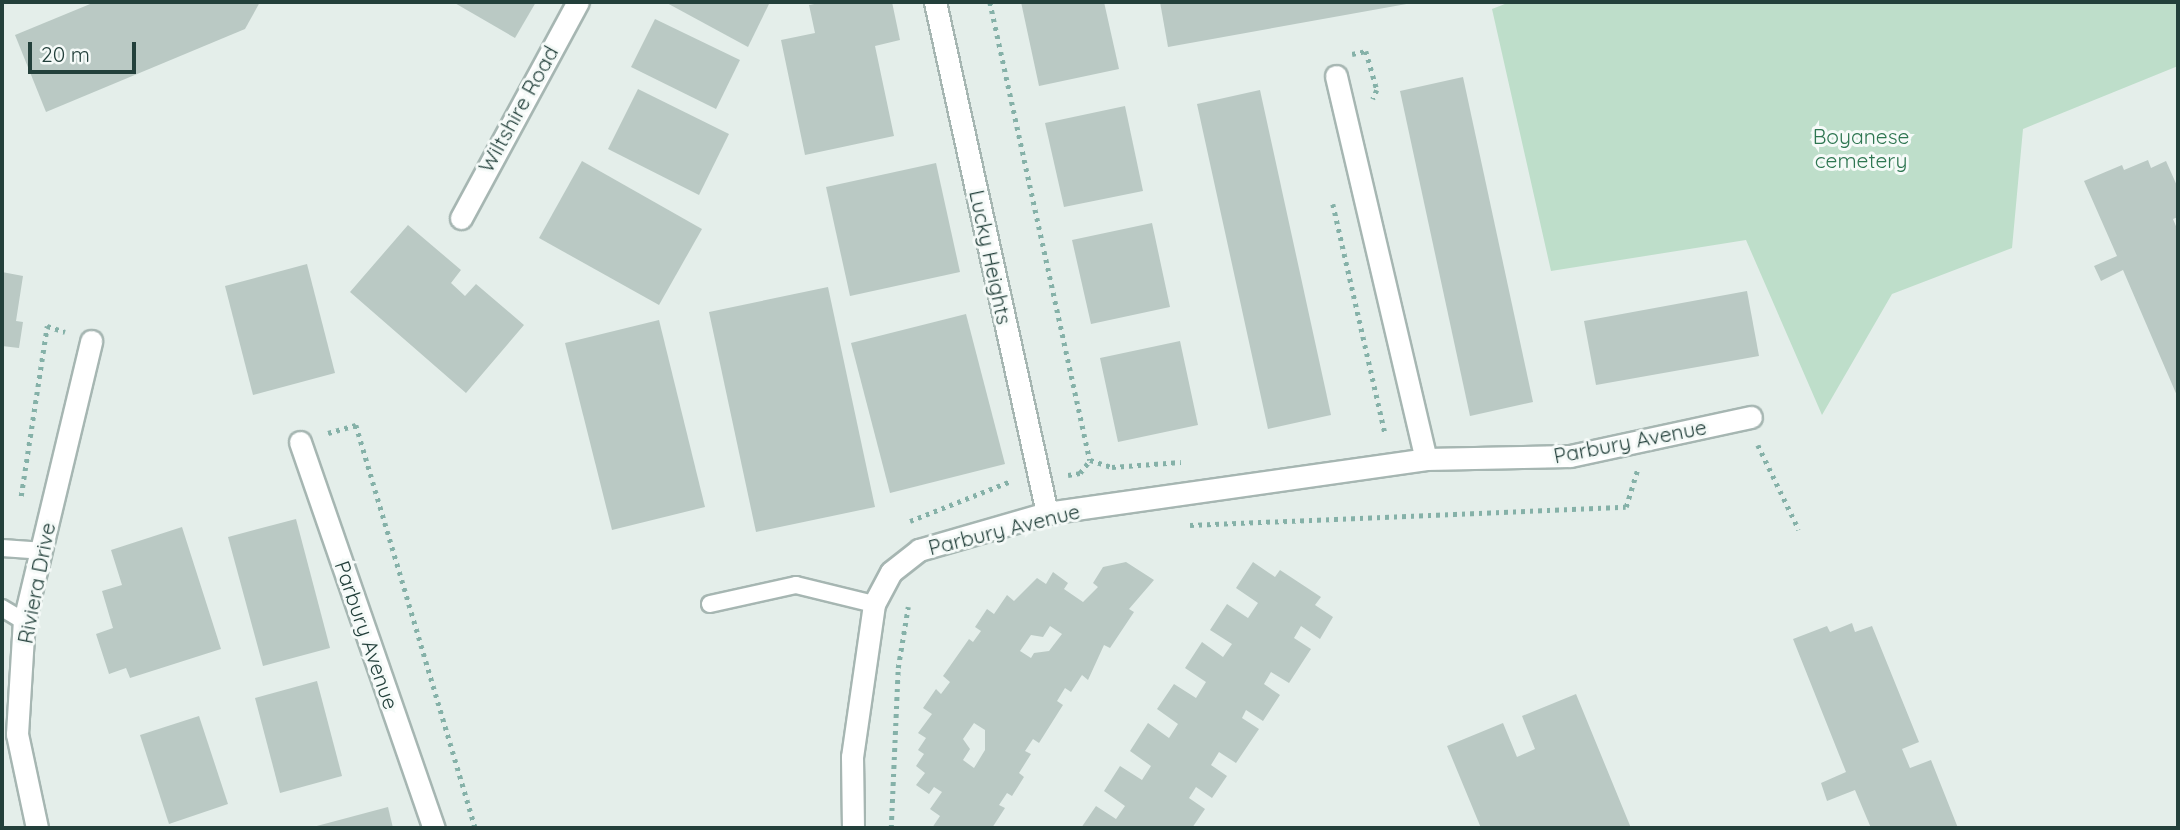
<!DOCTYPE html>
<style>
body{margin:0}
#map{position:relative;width:2180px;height:830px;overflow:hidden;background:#e4eeea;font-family:Quicksand,sans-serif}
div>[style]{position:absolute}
.green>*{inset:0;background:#bedeca}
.building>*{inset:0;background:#bac9c4}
.path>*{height:4.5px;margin-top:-2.25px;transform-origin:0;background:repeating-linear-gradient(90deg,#85b1a8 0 3.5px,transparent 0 8.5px)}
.roads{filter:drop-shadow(2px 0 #a6b6b2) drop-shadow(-2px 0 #a6b6b2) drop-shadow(0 2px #a6b6b2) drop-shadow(0 -2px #a6b6b2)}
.lane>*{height:16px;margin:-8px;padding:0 8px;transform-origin:8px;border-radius:8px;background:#fff}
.street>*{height:21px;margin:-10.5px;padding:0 10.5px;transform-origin:10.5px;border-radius:10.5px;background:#fff}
span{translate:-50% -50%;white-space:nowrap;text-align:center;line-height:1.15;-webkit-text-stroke:6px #f5faf8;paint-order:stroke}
.street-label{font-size:21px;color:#23403b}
.park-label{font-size:21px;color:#2e7651}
.frame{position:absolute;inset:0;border:4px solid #23403b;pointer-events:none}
.scale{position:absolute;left:28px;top:42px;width:108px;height:32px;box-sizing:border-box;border:4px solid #23403b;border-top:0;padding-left:9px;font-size:21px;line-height:24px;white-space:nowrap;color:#23403b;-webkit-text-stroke:5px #f5faf8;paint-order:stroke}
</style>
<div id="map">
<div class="green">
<i style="clip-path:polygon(1510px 2px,2178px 2px,2178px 66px,2023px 129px,2012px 248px,1892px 294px,1822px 415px,1746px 240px,1551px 271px,1492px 9px)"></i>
</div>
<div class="building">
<i style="clip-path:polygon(95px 2px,260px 2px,245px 29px,46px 112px,15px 35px)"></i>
<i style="clip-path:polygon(453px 2px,536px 2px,515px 38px)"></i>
<i style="clip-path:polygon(665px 2px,770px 2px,748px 47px)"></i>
<i style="clip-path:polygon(825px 2px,892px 2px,900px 40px,875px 46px,894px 136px,805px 155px,781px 40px,815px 33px,809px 5px)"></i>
<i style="clip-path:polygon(1021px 2px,1104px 2px,1119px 69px,1039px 86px)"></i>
<i style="clip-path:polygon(1160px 2px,1412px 2px,1412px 3px,1168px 47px)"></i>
<i style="clip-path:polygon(655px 19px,740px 60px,716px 109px,631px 67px)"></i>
<i style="clip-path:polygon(1463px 77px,1533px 402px,1470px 416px,1400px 91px)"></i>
<i style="clip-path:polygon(638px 89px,729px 134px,699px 195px,608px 149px)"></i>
<i style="clip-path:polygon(1260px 90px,1331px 415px,1268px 429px,1197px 104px)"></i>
<i style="clip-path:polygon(1125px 106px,1143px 191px,1064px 207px,1045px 123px)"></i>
<i style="clip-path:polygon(2148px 160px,2151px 168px,2166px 161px,2178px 188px,2178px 217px,2173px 219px,2178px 231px,2178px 398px,2123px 270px,2101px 281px,2094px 266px,2117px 256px,2084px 181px,2122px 165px,2124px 170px)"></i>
<i style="clip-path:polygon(582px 161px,702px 229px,659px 305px,539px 238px)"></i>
<i style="clip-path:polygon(936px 163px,960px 272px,850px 296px,826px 187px)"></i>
<i style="clip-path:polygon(1152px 223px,1170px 307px,1091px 324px,1072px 240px)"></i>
<i style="clip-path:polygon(408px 225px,461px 270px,451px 283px,465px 296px,476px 284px,524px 325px,466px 393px,350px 292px)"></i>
<i style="clip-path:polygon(307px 264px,335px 373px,253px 395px,225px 286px)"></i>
<i style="clip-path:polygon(2px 272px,23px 276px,16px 321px,23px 322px,19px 348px,2px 346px)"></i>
<i style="clip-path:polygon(828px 287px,875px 507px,756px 532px,709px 312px)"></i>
<i style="clip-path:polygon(1747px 291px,1759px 356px,1596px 385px,1584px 321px)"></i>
<i style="clip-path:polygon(966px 314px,1005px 464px,890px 493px,851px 343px)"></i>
<i style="clip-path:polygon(659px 320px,705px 507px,612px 530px,565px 343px)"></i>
<i style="clip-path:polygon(1180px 341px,1198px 425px,1118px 442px,1100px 358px)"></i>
<i style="clip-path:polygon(296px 519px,330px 648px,263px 666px,228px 537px)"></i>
<i style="clip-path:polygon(182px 527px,221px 649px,130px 678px,126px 668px,109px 674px,96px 634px,113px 628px,102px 591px,122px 585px,111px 550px)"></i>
<i style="clip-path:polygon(evenodd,1126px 562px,1154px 580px,1129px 609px,1134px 612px,1110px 648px,1104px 645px,1088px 680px,1082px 675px,1071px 692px,1065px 688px,1057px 701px,1063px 705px,1039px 743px,1033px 739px,1025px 751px,1031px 754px,1019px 773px,1024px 777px,1012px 796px,1007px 793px,999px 805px,1005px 808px,992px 828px,932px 828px,940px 816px,930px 809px,942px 792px,934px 787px,929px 794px,916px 785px,925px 773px,916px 766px,924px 754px,918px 750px,926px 738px,918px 733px,932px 714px,923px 708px,936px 689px,941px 694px,950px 682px,943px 676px,969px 639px,973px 642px,981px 631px,975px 627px,987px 609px,994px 614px,1007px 595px,1014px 601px,1037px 578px,1046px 584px,1053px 572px,1068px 583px,1064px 589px,1083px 602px,1098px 587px,1093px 583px,1103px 567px,1126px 562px,1050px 626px,1062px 634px,1049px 651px,1034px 653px,1031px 658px,1020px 651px,1031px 635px,1043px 637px,1050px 626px,1126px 562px,974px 723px,985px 730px,985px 750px,974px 768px,963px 760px,970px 749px,963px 739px,974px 723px)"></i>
<i style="clip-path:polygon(1253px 562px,1275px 577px,1280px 570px,1321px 597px,1315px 605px,1333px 617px,1320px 639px,1301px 626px,1294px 638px,1311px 649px,1289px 683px,1271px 672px,1264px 684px,1280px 695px,1263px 721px,1246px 710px,1242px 718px,1259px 729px,1236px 763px,1219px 752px,1211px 765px,1227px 776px,1212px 798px,1196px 787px,1189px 798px,1205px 809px,1192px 828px,1081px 828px,1096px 806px,1116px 819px,1125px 806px,1104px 791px,1120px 766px,1142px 780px,1151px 766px,1130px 751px,1148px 723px,1169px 738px,1178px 724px,1157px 709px,1174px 684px,1196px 698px,1206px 682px,1185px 668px,1202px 642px,1223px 657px,1232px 644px,1210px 630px,1227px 604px,1248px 618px,1258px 603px,1236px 588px)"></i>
<i style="clip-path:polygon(1852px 623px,1855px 632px,1872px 626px,1919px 742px,1902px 749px,1910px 768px,1931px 760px,1958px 828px,1871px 828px,1855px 790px,1827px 801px,1821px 783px,1846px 772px,1793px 639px,1827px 626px,1830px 632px)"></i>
<i style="clip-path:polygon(317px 681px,342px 776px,280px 793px,255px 698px)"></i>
<i style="clip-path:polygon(1576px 694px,1631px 828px,1481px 828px,1447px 746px,1503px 723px,1517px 757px,1535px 749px,1522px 716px)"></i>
<i style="clip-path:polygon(199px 716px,228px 804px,169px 824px,140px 735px)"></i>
<i style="clip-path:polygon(388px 807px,393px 828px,313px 828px,313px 827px)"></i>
</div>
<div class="path">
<i style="left:990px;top:2px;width:469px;rotate:77.7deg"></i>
<i style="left:1352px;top:54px;width:14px;rotate:-12deg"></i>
<i style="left:1366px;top:51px;width:41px;rotate:74.2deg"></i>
<i style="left:1377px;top:90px;width:10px;rotate:114deg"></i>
<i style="left:1333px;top:204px;width:234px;rotate:77.2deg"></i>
<i style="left:328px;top:433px;width:29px;rotate:-16deg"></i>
<i style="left:356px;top:425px;width:420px;rotate:73.5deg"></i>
<i style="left:1758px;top:445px;width:94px;rotate:64.2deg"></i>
<i style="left:1068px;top:475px;width:12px;rotate:-9deg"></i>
<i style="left:1080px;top:473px;width:16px;rotate:-52deg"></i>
<i style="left:1090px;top:460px;width:23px;rotate:18deg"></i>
<i style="left:1112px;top:467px;width:69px;rotate:-4.1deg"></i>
<i style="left:21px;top:496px;width:172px;rotate:-81.3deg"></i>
<i style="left:47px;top:326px;width:19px;rotate:18deg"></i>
<i style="left:910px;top:521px;width:109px;rotate:-21.6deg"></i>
<i style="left:1190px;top:525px;width:436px;rotate:-2.4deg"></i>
<i style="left:1626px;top:507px;width:39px;rotate:-73deg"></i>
<i style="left:891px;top:828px;width:160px;rotate:-87.5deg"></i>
<i style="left:898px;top:668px;width:62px;rotate:-80.7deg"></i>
</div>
<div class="roads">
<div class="lane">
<i style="left:2px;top:548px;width:39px;rotate:4deg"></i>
<i style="left:710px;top:604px;width:88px;rotate:-12.5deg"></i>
<i style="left:796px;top:585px;width:80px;rotate:13.7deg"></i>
<i style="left:2px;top:608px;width:26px;rotate:31deg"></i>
</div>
<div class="street">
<i style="left:935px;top:2px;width:523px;rotate:77.64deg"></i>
<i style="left:1336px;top:76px;width:393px;rotate:76.8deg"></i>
<i style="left:461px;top:218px;width:246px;rotate:-61.6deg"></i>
<i style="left:300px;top:442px;width:409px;rotate:70.9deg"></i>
<i style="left:37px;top:828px;width:96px;rotate:-102deg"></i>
<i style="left:17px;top:734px;width:113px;rotate:-86.5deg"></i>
<i style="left:24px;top:621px;width:288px;rotate:-76.5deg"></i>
<i style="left:853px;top:828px;width:71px;rotate:-90.8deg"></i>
<i style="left:852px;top:757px;width:155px;rotate:-81.8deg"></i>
<i style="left:874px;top:604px;width:36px;rotate:-62deg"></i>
<i style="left:891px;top:572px;width:36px;rotate:-38deg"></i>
<i style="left:919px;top:550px;width:133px;rotate:-16.1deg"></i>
<i style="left:1047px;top:513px;width:383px;rotate:-8.1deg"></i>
<i style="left:1426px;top:459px;width:144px;rotate:-1.2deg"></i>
<i style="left:1570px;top:456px;width:185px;rotate:-12.2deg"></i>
</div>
</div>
<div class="street-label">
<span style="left:518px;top:109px;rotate:-61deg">Wiltshire Road</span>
<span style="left:991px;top:257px;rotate:78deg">Lucky Heights</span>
<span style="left:1630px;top:441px;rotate:-11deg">Parbury Avenue</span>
<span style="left:1004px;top:529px;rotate:-14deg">Parbury Avenue</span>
<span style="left:36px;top:583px;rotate:-79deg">Riviera Drive</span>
<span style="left:367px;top:635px;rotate:71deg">Parbury Avenue</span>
</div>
<div class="park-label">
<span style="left:1861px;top:148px">Boyanese<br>cemetery</span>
</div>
<div class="frame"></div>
<div class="scale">20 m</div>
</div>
